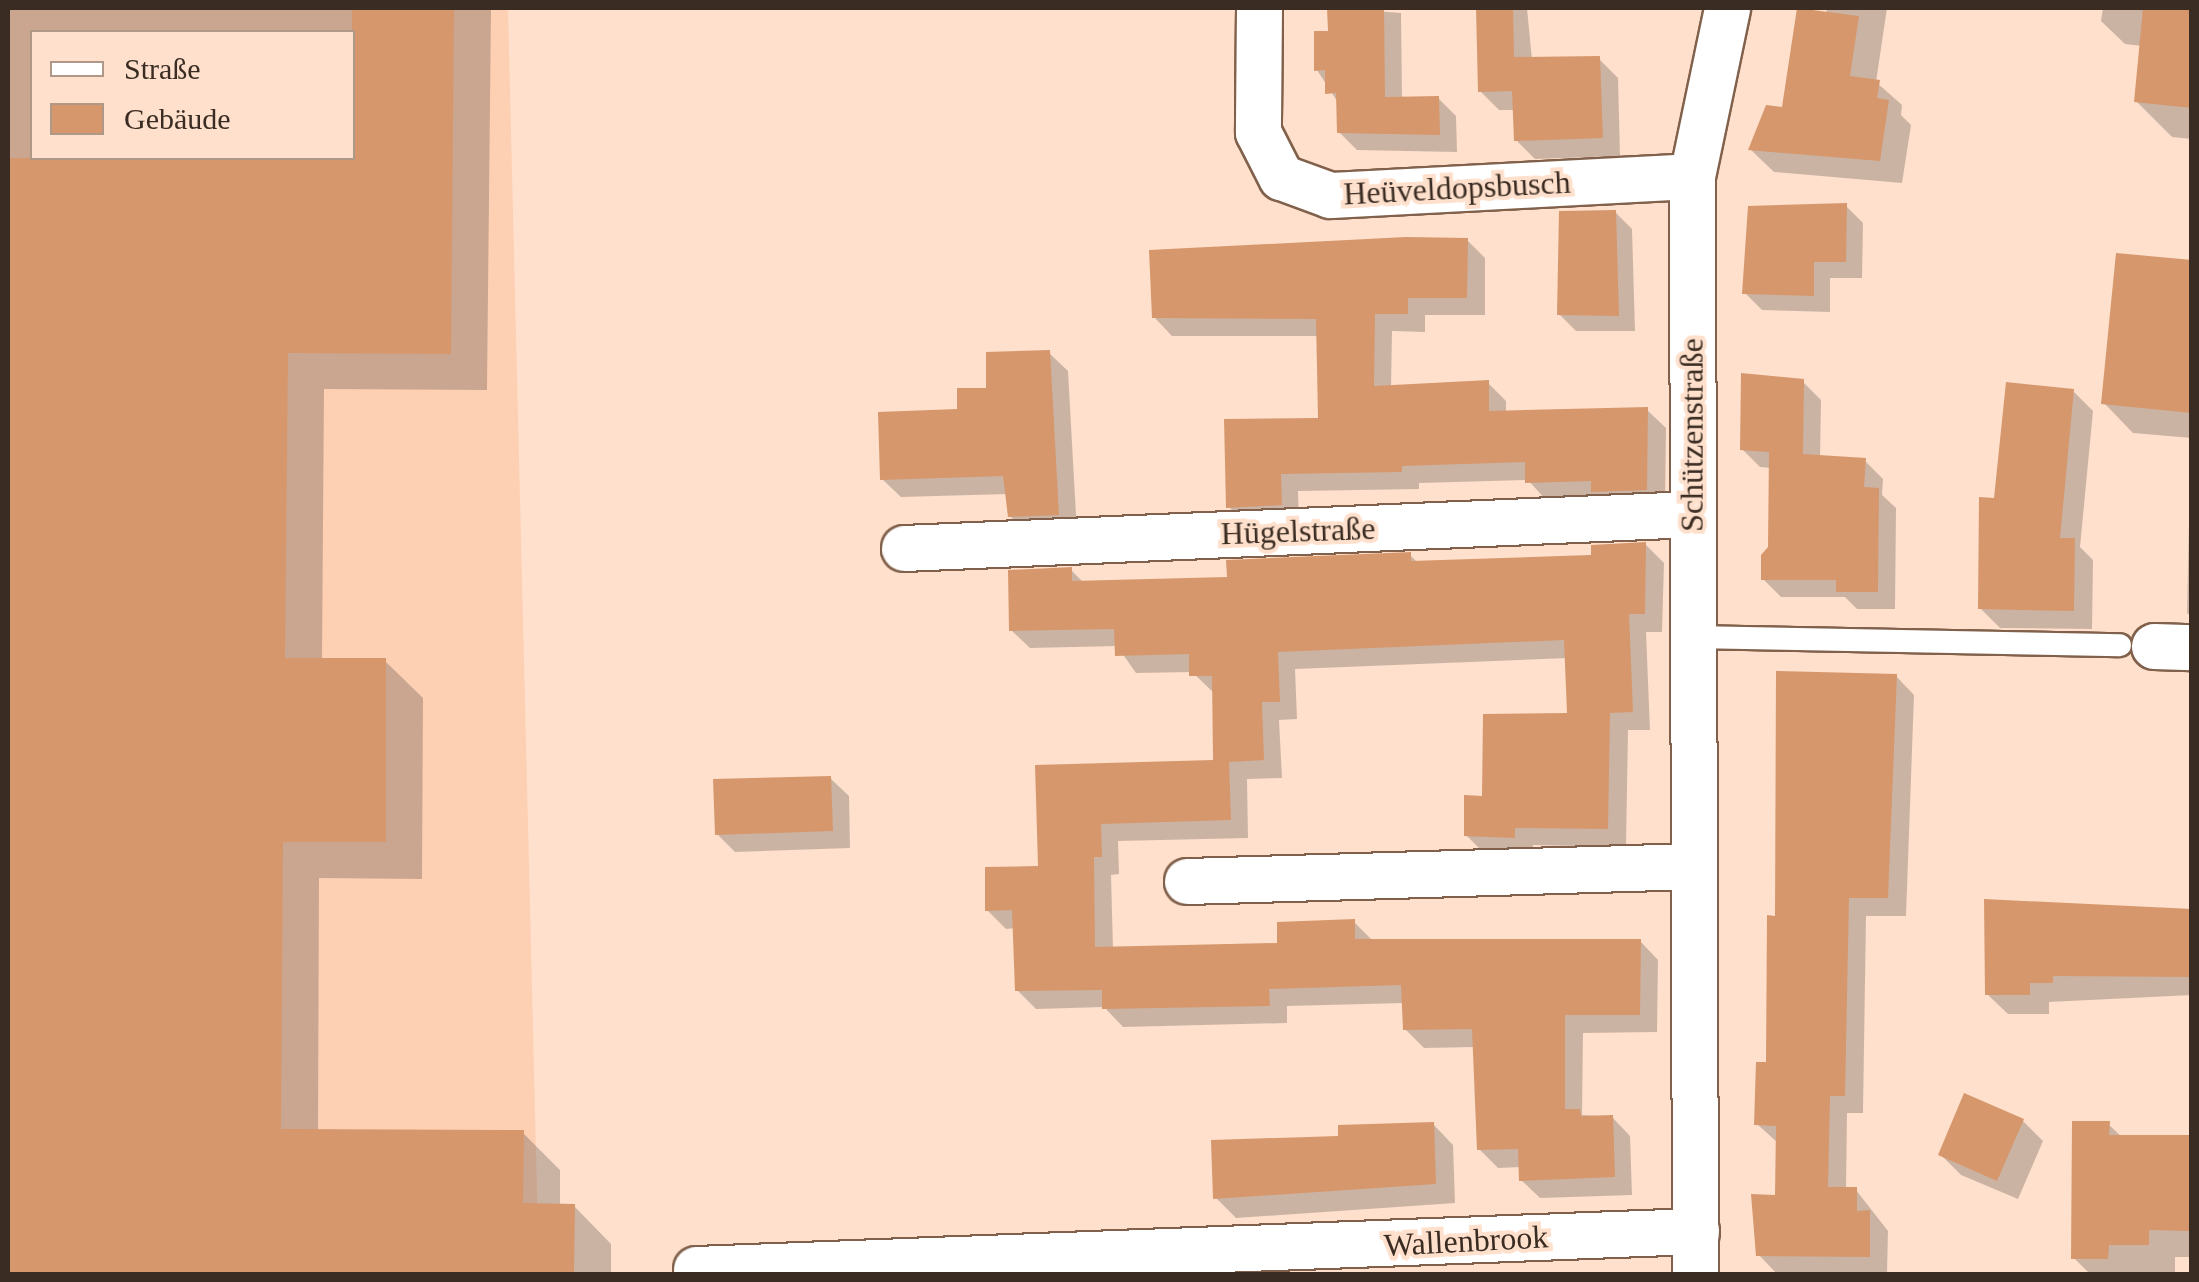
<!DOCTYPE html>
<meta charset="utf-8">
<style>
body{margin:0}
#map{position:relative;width:2199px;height:1282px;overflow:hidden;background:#fee0cc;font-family:"Times New Roman",serif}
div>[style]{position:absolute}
.built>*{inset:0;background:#fdd0b4}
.shadow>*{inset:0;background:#0003}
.building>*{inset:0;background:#d6976c}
.roads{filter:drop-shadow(2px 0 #81614b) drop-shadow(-2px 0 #81614b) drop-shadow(0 2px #81614b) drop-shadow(0 -2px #81614b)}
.service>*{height:22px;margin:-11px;padding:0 11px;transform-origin:11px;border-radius:11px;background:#fff}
.minor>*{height:45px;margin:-22.5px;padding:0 22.5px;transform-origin:22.5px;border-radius:22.5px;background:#fff}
span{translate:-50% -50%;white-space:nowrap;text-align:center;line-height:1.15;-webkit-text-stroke:8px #fee0cc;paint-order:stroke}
.street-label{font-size:32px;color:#3a2c22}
.frame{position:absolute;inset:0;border:10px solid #3a2c22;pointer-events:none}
.legend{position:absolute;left:30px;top:30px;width:325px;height:130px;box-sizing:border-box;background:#fee0cc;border:2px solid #b09888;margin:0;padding:12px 18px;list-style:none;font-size:30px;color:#3a2c22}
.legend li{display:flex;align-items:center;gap:20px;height:50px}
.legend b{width:50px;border:2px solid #b09888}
</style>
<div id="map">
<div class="built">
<i style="clip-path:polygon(evenodd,8px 8px,508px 8px,539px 1274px,8px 1274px,8px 8px,32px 32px,352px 32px,352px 158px,32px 158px,32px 32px)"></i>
</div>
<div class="shadow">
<i style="clip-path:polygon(evenodd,8px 8px,491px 9px,487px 390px,324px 389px,322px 661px,385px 661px,423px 698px,422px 879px,319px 878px,318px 1132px,523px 1133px,560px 1170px,560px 1206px,574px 1206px,611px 1244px,611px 1274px,8px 1274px,8px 8px,32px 32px,352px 32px,352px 158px,32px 158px,32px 32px)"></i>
<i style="clip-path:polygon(1330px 8px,1401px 13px,1402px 99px,1438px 98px,1456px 116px,1457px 152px,1357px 150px,1339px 132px,1339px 104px,1317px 70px,1330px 33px)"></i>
<i style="clip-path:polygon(1478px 8px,1527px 8px,1532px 60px,1599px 59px,1618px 78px,1620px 156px,1535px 159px,1516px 140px,1515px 110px,1499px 110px,1480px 91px)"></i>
<i style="clip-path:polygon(1828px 8px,1887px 8px,1876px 82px,1902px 105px,1901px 115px,1911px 125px,1902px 183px,1774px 172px,1750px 149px,1784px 110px)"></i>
<i style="clip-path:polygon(2103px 8px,2192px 8px,2192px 139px,2172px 137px,2136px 101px,2142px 46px,2125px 44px,2101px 21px)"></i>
<i style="clip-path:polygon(1846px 206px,1863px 223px,1862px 278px,1830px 278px,1830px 312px,1762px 310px,1745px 293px)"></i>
<i style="clip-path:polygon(1615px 212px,1632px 229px,1635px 331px,1576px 331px,1559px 314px)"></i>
<i style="clip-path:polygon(1467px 240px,1485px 258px,1485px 315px,1425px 315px,1425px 332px,1392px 331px,1391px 388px,1488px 383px,1506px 401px,1506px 413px,1647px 410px,1666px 428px,1665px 507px,1546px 500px,1528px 480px,1419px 483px,1419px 489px,1298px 491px,1299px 523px,1247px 525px,1229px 507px,1321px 420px,1319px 336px,1172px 336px,1154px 317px)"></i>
<i style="clip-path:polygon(2192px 263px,2192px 438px,2133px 433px,2104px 403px)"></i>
<i style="clip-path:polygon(1049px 353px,1068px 371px,1077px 533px,1029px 535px,1010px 516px,1008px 494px,901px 497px,882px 479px,960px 412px)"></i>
<i style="clip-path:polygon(1803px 382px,1821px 400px,1820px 458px,1865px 461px,1883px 479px,1882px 495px,1896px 508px,1895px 609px,1857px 609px,1845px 597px,1781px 597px,1763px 579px,1771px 548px,1772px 468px,1760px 467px,1742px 449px)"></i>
<i style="clip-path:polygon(2073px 391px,2093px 411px,2080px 547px,2093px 560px,2092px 629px,2000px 628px,1980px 608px,1997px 501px)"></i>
<i style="clip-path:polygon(2189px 522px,2192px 522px,2192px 617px,2187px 613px)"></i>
<i style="clip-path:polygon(1646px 545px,1664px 563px,1662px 632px,1646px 632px,1650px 730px,1628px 730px,1626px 847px,1533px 845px,1533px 855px,1485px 854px,1466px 835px,1484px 798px,1570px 715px,1568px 658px,1295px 669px,1297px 719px,1279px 720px,1282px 778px,1247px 779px,1248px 838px,1118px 841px,1119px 874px,1111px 875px,1113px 949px,1280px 946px,1354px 922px,1373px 941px,1640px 941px,1658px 960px,1657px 1032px,1583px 1033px,1582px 1115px,1612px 1117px,1630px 1136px,1632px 1195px,1540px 1198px,1521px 1180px,1521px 1167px,1498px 1168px,1479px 1149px,1475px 1047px,1424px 1048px,1405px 1029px,1404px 1003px,1287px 1006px,1287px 1023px,1123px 1027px,1104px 1007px,1036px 1009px,1017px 990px,1015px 928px,1006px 929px,987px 910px,1041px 868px,1038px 768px,1216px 762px,1214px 693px,1192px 672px,1136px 673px,1117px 646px,1030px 648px,1011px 630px,1071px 570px,1084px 583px,1230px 579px,1410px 555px,1418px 563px,1594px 558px)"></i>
<i style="clip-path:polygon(1896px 676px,1914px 695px,1906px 916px,1866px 916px,1863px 1113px,1847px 1113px,1846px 1189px,1856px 1190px,1888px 1231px,1887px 1274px,1777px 1274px,1759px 1255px,1777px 1197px,1778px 1143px,1757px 1124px,1769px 1065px,1778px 918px)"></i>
<i style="clip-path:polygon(830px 778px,849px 796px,850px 848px,735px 852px,717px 834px)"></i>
<i style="clip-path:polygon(2192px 910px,2192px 995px,2049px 1002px,2049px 1014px,2008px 1014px,1987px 994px)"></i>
<i style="clip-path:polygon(2023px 1121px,2043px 1141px,2018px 1199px,1961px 1175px,1941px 1155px)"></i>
<i style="clip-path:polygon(1433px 1124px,1453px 1145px,1455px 1203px,1236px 1218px,1216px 1198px,1340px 1138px)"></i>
<i style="clip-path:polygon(2108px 1124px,2123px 1138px,2192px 1138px,2192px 1257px,2175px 1257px,2175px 1272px,2090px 1274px,2074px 1258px)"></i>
</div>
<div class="building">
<i style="clip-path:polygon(352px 8px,454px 8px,451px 354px,288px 353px,285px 658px,386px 658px,386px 842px,283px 842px,281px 1129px,524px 1130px,523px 1203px,575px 1204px,574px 1274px,8px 1274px,8px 158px,352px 158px)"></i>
<i style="clip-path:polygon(1327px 8px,1384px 8px,1385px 97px,1439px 96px,1440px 135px,1337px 133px,1336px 93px,1325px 94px,1325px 70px,1314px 71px,1314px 31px,1328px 31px)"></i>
<i style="clip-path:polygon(1476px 8px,1513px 8px,1514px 57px,1600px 56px,1603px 138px,1514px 141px,1512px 91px,1478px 92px)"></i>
<i style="clip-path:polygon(1797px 8px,1859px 16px,1850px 76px,1880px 80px,1877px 98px,1889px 100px,1880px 161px,1748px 150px,1766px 105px,1782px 107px)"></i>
<i style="clip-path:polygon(2143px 8px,2192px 8px,2192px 108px,2134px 102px)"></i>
<i style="clip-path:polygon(1847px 203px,1846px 262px,1814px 262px,1814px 296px,1742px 294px,1748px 206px)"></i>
<i style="clip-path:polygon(1616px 210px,1619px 316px,1557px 315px,1559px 211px)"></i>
<i style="clip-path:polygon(1406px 237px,1468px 238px,1467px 298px,1408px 298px,1408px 314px,1375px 314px,1374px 386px,1489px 380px,1489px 411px,1648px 407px,1647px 490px,1591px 492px,1591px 481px,1525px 483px,1525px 462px,1402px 466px,1402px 472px,1281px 474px,1282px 505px,1226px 508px,1224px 419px,1318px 418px,1316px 319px,1152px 318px,1149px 250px)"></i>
<i style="clip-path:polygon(2116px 253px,2192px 260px,2192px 413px,2101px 404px)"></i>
<i style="clip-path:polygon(1050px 350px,1059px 515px,1008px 517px,1003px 476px,880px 480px,878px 412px,957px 409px,957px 388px,986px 388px,986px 352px)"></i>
<i style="clip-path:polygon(1741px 373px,1804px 379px,1803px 454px,1866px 458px,1864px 487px,1879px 488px,1878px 592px,1836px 592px,1836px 580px,1761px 580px,1761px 555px,1768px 547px,1769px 452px,1740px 450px)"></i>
<i style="clip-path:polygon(2006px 382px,2074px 389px,2060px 538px,2075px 538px,2074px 611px,1978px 609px,1979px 497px,1994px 498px)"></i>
<i style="clip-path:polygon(1646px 542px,1645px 614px,1629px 614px,1633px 712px,1610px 713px,1608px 829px,1515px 828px,1515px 838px,1464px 836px,1464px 795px,1482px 796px,1483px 714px,1567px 713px,1564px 640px,1278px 652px,1280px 702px,1262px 702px,1264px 760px,1229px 762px,1231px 820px,1101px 824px,1102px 857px,1094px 857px,1095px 947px,1277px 943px,1277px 922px,1355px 919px,1355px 939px,1641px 939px,1640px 1015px,1565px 1015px,1565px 1109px,1580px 1109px,1581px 1116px,1613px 1115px,1615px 1177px,1519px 1181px,1518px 1149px,1477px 1150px,1472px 1029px,1403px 1030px,1401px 985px,1269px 989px,1270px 1006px,1102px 1009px,1102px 990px,1015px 991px,1012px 910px,985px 911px,985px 867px,1038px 866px,1035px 765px,1213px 760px,1212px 676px,1189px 676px,1189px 654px,1115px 656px,1114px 629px,1009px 631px,1008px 570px,1072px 567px,1072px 581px,1227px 577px,1226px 560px,1411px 552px,1411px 561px,1591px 555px,1591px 545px)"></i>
<i style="clip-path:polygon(1776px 671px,1897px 674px,1888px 898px,1849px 898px,1845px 1096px,1830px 1096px,1828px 1187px,1857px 1187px,1857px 1211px,1870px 1210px,1870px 1257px,1756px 1256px,1751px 1194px,1775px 1195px,1776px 1126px,1754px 1125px,1756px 1062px,1766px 1062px,1767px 915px,1775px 916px)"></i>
<i style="clip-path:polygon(831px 776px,833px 831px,715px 835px,713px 779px)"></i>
<i style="clip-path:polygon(1984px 899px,2192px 909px,2192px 977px,2053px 976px,2053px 983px,2030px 983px,2030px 995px,1985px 995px)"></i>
<i style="clip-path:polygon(1964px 1093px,2024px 1119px,1997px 1181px,1938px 1155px)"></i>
<i style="clip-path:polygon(2072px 1121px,2110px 1121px,2109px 1135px,2192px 1135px,2192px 1231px,2149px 1230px,2149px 1245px,2109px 1245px,2108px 1259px,2071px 1259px)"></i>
<i style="clip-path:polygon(1434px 1122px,1436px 1184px,1213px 1199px,1211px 1140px,1338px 1136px,1338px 1125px)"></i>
</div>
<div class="roads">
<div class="service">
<i style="left:1693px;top:637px;width:427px;rotate:1.1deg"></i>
</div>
<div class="minor">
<i style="left:1259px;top:8px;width:124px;rotate:90.5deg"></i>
<i style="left:1258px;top:132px;width:51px;rotate:62.9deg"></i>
<i style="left:1281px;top:177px;width:52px;rotate:20.2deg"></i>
<i style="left:1330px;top:195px;width:362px;rotate:-3deg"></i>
<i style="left:904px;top:548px;width:789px;rotate:-2.47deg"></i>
<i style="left:2154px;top:646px;width:38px;rotate:2deg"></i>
<i style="left:1187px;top:881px;width:507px;rotate:-1.69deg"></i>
<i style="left:696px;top:1269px;width:1001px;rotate:-2.18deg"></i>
<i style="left:1695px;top:1274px;width:1098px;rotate:-90.16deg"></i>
<i style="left:1692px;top:176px;width:172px;rotate:-78.2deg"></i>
</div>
</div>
<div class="street-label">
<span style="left:1457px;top:188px;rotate:-3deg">Heüveldopsbusch</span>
<span style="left:1692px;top:435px;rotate:-90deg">Schützenstraße</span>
<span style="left:1298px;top:531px;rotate:-2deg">Hügelstraße</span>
<span style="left:1466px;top:1241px;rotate:-3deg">Wallenbrook</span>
</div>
<div class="frame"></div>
<ul class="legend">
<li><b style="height:12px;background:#fff"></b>Straße</li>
<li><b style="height:28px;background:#d6976c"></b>Gebäude</li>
</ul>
</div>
